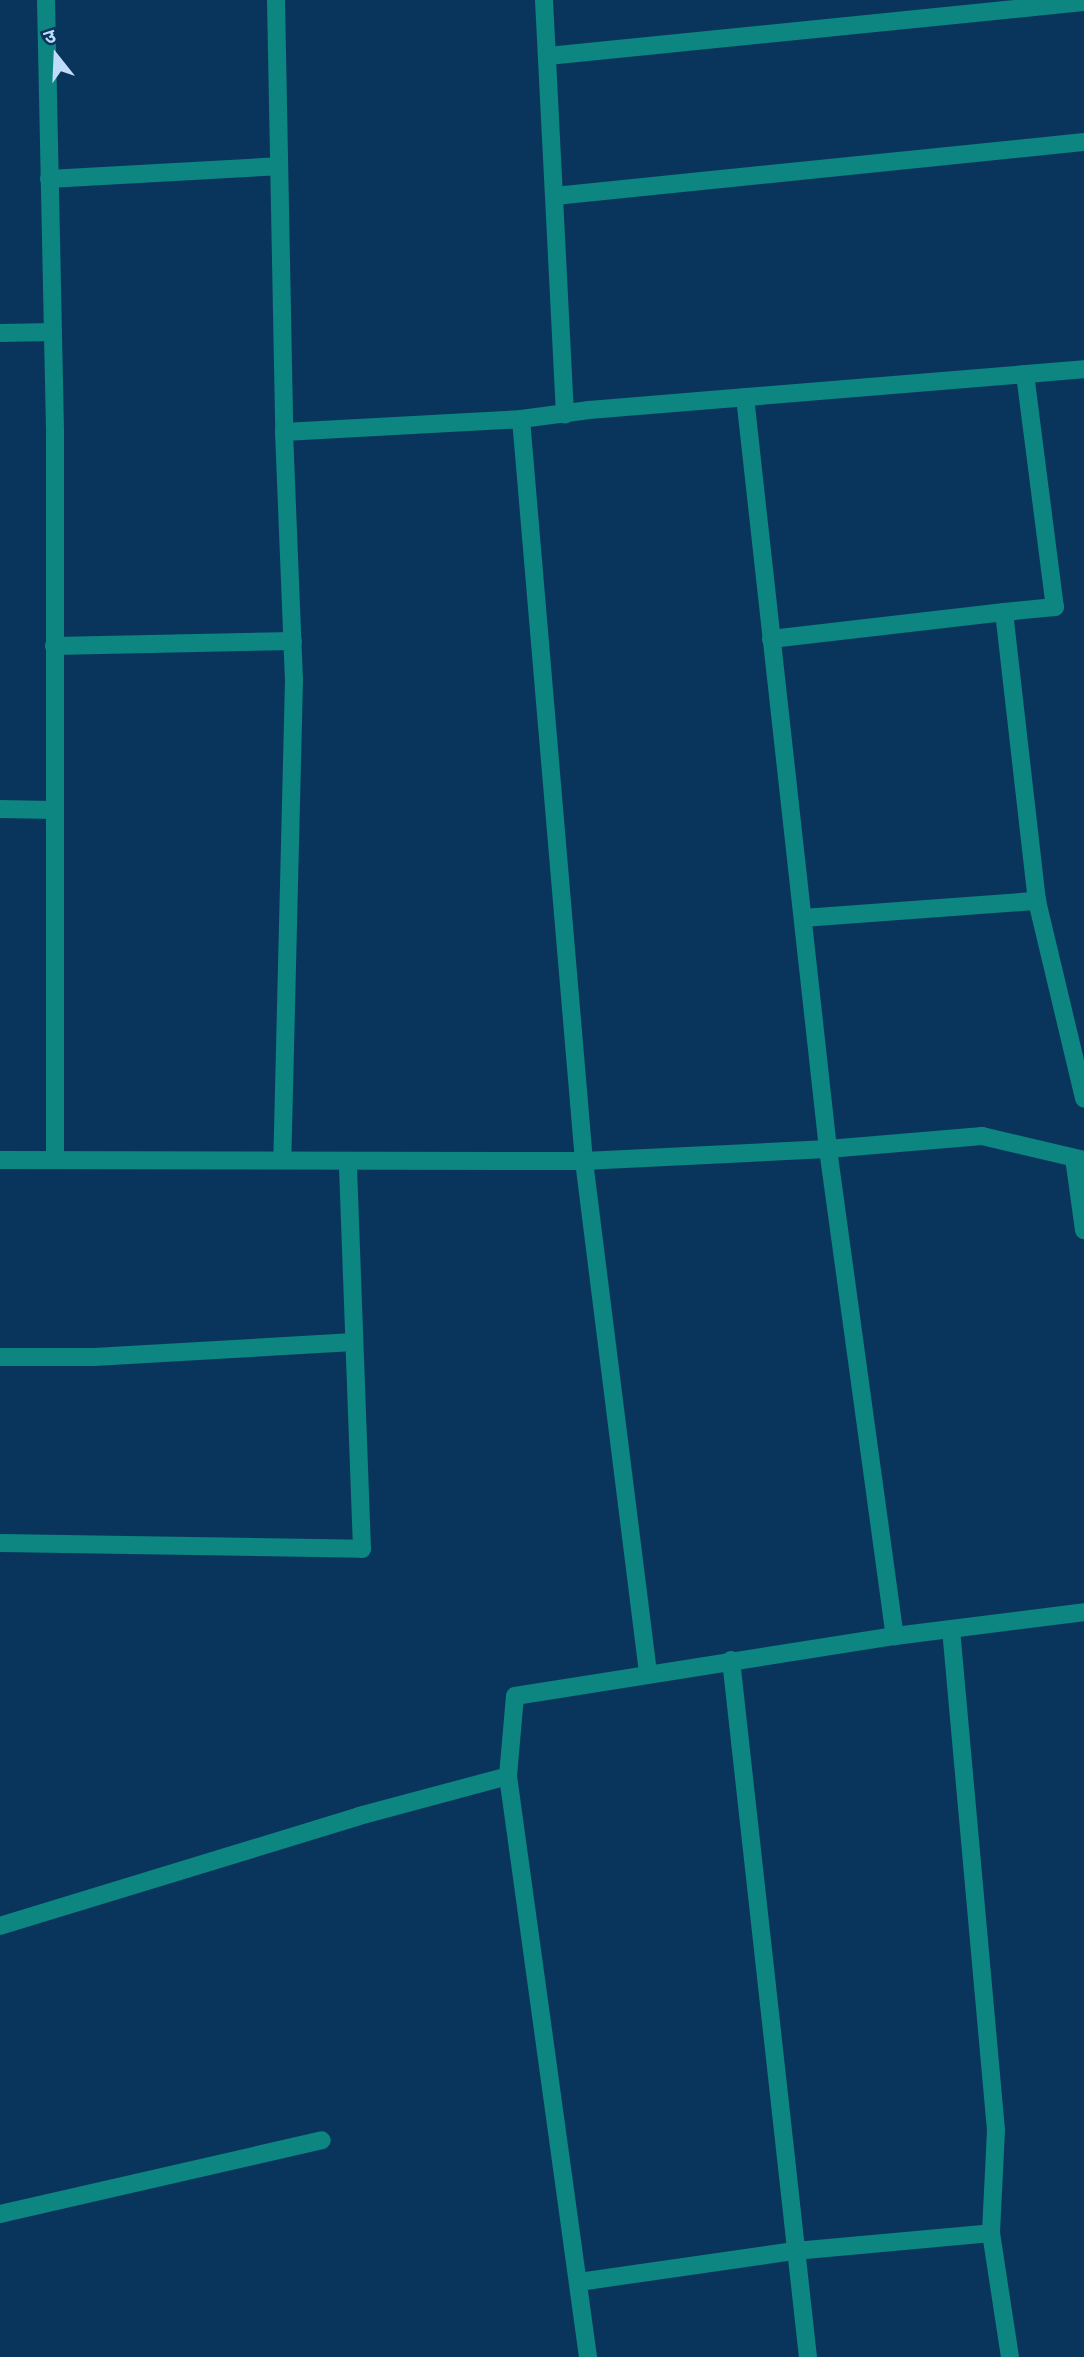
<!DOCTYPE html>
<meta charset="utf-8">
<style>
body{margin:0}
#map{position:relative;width:1084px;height:2357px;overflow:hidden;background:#09355d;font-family:"Archivo Narrow","Noto Sans Devanagari",sans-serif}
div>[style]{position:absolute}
.minor>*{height:18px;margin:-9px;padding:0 9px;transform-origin:9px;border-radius:9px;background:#0d8581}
span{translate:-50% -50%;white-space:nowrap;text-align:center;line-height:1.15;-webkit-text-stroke:5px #09355d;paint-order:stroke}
.north{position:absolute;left:21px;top:21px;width:70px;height:70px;-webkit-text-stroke:5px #09355d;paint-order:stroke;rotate:342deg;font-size:19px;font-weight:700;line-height:28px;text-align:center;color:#c0dcfb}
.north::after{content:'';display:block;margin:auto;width:24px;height:32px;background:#c0dcfb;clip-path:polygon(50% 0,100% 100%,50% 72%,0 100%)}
</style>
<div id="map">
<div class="minor">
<i style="left:46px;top:0;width:435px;rotate:88.8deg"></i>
<i style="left:55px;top:435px;width:725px;rotate:90deg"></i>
<i style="left:276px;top:0;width:432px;rotate:88.9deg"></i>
<i style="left:284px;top:432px;width:248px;rotate:87.7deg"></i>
<i style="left:294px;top:680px;width:480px;rotate:91.4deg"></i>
<i style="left:544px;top:0;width:415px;rotate:87.1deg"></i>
<i style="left:548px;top:56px;width:539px;rotate:-5.75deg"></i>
<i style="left:49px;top:179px;width:230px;rotate:-3.2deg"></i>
<i style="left:555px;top:196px;width:532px;rotate:-5.83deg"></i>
<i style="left:0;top:333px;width:53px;rotate:-1.1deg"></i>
<i style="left:1025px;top:374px;width:235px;rotate:82.7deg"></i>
<i style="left:1055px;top:607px;width:51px;rotate:174.4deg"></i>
<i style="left:1004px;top:612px;width:291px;rotate:83.5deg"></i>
<i style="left:1037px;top:901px;width:203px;rotate:76.6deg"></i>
<i style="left:745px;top:397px;width:757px;rotate:83.7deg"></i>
<i style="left:828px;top:1149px;width:492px;rotate:82.2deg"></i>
<i style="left:521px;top:419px;width:745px;rotate:85.15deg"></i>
<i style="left:584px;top:1161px;width:516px;rotate:82.87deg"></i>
<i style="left:284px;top:432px;width:237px;rotate:-3.1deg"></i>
<i style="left:521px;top:419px;width:69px;rotate:-7.5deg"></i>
<i style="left:589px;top:410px;width:497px;rotate:-4.7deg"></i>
<i style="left:771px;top:639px;width:235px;rotate:-6.6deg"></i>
<i style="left:54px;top:646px;width:239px;rotate:-1.2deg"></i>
<i style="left:0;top:809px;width:53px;rotate:1.1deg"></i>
<i style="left:803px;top:918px;width:235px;rotate:-4.2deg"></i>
<i style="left:1074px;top:1158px;width:73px;rotate:82.1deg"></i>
<i style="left:0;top:1160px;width:584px;rotate:0.1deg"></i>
<i style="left:584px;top:1161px;width:244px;rotate:-2.8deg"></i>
<i style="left:828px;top:1149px;width:155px;rotate:-4.8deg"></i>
<i style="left:982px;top:1136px;width:105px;rotate:13.2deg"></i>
<i style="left:0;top:1357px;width:94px"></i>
<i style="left:94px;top:1357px;width:260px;rotate:-3.3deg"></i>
<i style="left:0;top:1543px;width:362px;rotate:0.9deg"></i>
<i style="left:362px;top:1549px;width:388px;rotate:-92.1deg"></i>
<i style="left:951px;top:1629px;width:503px;rotate:84.87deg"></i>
<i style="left:996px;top:2130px;width:103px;rotate:92.8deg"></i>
<i style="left:991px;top:2233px;width:125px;rotate:81.3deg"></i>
<i style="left:731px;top:1660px;width:701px;rotate:83.7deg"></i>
<i style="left:0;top:1926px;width:375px;rotate:-17deg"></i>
<i style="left:359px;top:1816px;width:154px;rotate:-15deg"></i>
<i style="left:0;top:2214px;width:330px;rotate:-12.9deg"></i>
<i style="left:579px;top:2282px;width:218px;rotate:-8.2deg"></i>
<i style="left:795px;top:2251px;width:197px;rotate:-5.2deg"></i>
<i style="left:588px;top:2357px;width:586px;rotate:-97.84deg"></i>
<i style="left:508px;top:1776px;width:80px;rotate:-85deg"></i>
<i style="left:515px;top:1696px;width:385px;rotate:-9deg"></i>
<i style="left:895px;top:1636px;width:191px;rotate:-7.2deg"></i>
</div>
<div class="north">उ</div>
</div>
